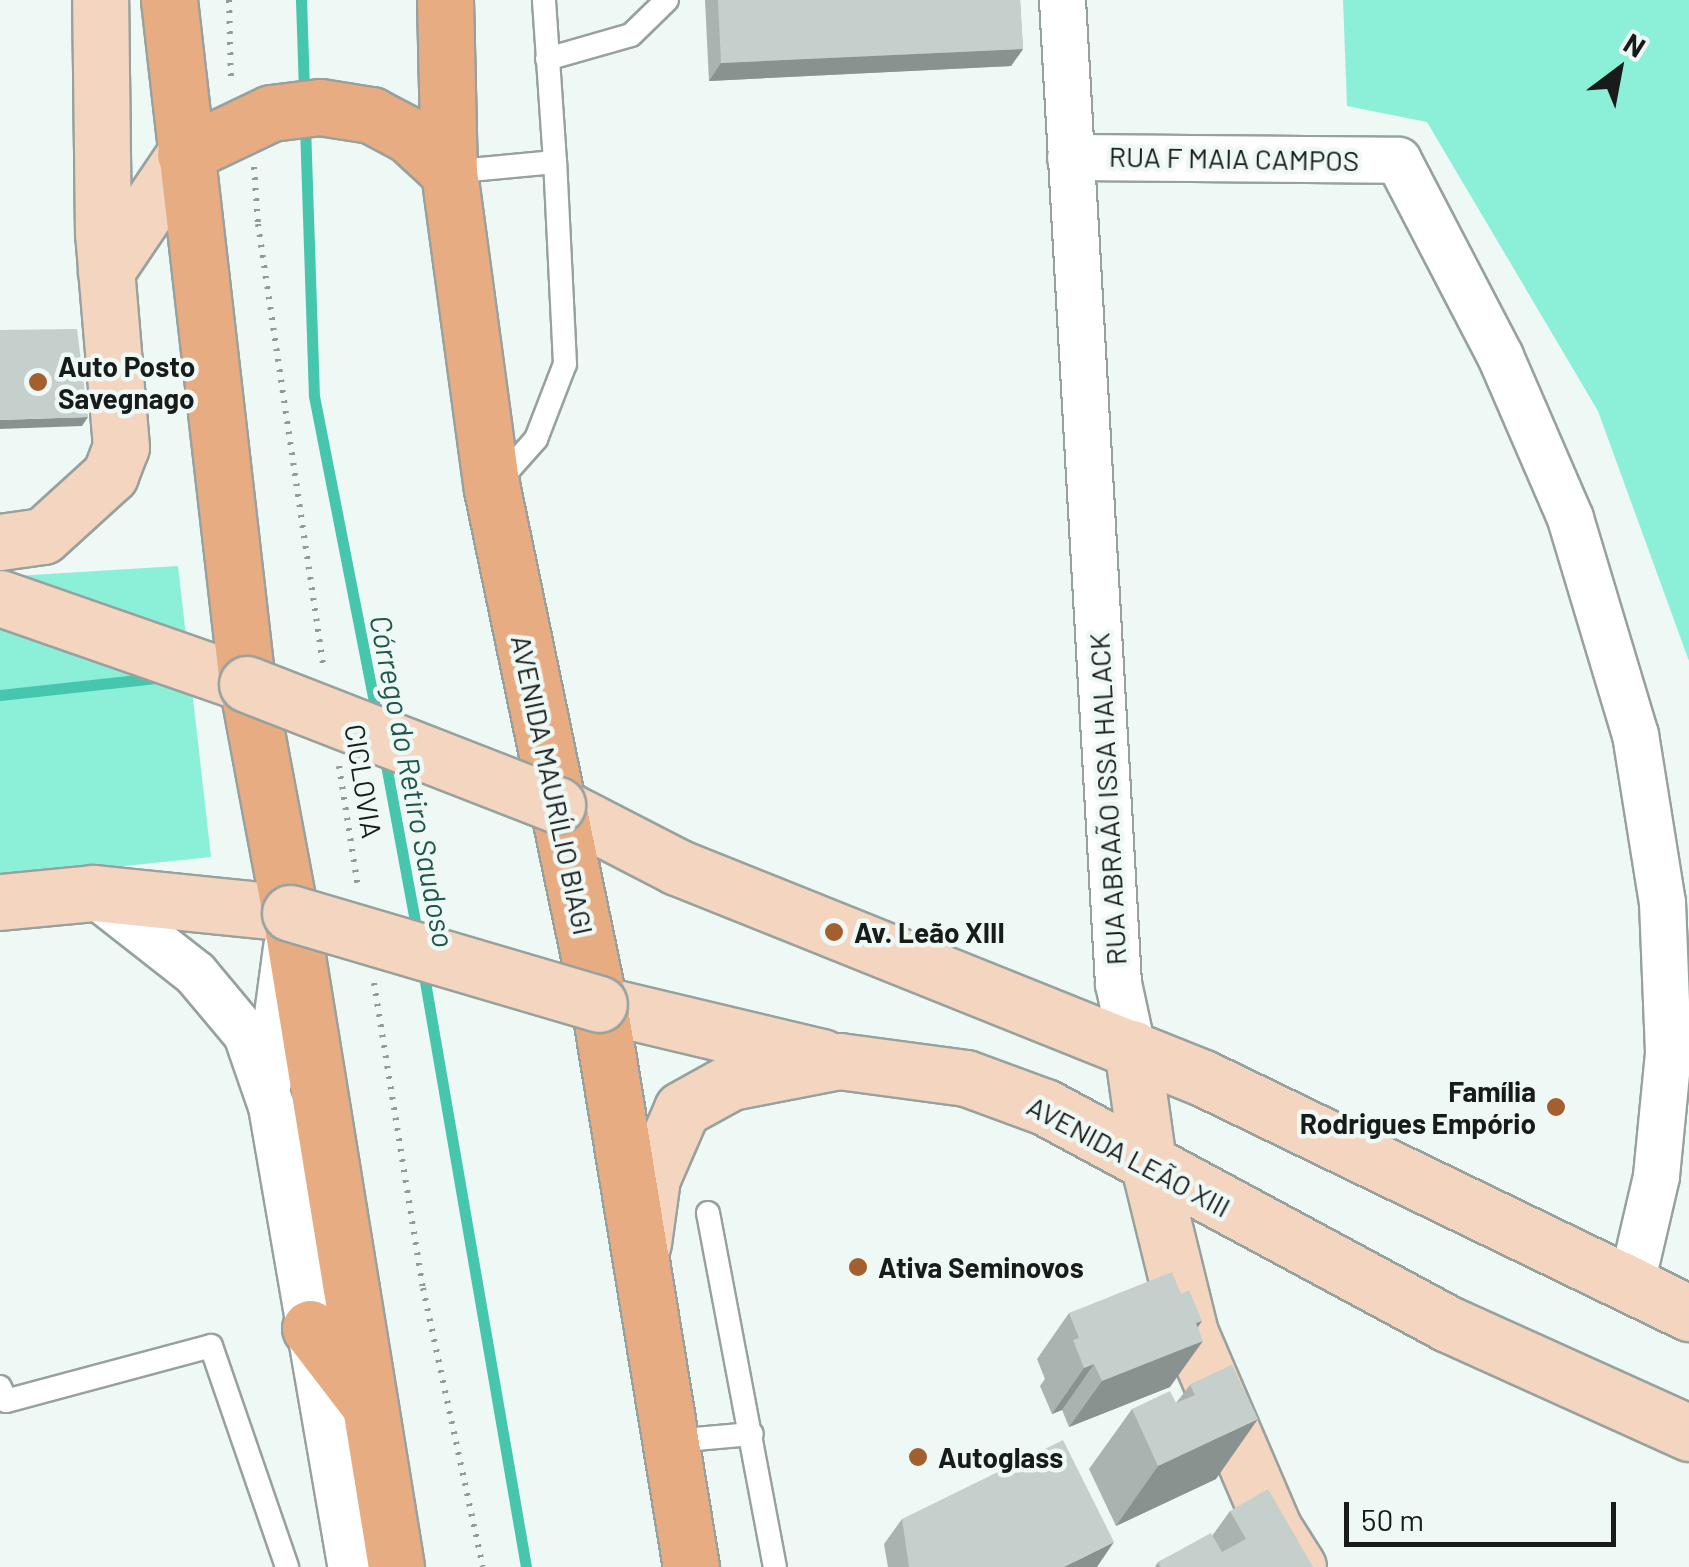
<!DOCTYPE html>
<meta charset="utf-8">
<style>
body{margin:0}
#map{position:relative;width:1689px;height:1567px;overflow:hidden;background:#eef8f5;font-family:Barlow,sans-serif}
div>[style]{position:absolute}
.green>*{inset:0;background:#8cefd8}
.stream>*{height:11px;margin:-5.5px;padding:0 5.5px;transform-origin:5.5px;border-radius:5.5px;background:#46c6ad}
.path>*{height:6px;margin-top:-3px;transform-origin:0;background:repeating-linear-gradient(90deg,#939a98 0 2.5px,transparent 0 10.5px)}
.roads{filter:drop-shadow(2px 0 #97a19e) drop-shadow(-2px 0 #97a19e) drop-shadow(0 2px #97a19e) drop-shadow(0 -2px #97a19e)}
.lane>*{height:22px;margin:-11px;padding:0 11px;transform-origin:11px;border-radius:11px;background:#fff}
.street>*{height:45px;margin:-22.5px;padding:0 22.5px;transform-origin:22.5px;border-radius:22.5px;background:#fff}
.secondary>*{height:55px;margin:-27.5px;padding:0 27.5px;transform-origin:27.5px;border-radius:27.5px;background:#f3d5c0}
.primary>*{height:55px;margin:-27.5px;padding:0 27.5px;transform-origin:27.5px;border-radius:27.5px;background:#e7ac82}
.bridges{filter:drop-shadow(2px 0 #97a19e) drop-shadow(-2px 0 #97a19e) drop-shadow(0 2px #97a19e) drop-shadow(0 -2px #97a19e)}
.secondary-bridge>*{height:55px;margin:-27.5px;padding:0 27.5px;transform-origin:27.5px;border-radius:27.5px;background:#f3d5c0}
.wall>*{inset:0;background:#a9b3b0}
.shaded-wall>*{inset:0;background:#8a9290}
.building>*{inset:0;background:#c5d0cd}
.dots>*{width:28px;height:28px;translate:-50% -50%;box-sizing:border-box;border:5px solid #eef8f5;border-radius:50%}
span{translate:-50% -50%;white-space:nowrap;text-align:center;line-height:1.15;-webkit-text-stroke:9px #eef8f5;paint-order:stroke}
.street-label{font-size:28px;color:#171b1a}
.poi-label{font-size:28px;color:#171b1a;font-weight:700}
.left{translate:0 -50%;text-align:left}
.right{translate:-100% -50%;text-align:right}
.water-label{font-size:30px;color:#21564b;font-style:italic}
.north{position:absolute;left:1569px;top:20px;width:100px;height:100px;-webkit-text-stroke:8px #eef8f5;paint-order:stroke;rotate:32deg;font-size:28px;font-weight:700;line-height:40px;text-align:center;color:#171b1a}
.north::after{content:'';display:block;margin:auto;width:35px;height:45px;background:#171b1a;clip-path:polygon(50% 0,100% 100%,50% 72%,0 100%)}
.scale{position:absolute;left:1344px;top:1502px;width:272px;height:45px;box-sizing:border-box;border:5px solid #171b1a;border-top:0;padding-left:12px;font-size:30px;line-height:35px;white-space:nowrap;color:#171b1a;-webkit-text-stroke:8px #eef8f5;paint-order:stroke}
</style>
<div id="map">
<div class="green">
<i style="clip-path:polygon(1343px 0,1689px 0,1689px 661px,1598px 411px,1427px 122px,1347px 106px)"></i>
<i style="clip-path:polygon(178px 566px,211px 857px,0 879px,0 577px)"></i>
</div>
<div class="stream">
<i style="left:301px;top:0;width:92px;rotate:88.1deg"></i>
<i style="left:305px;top:126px;width:270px;rotate:88.1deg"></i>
<i style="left:314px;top:396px;width:326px;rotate:78.9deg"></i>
<i style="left:0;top:695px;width:166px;rotate:-6.2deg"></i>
<i style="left:384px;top:754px;width:181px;rotate:79.5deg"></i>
<i style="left:423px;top:970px;width:606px;rotate:80.21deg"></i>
</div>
<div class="path">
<i style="left:229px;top:0;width:83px;rotate:88.6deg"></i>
<i style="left:254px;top:167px;width:57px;rotate:86deg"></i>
<i style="left:258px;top:224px;width:446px;rotate:81.6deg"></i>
<i style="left:339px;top:766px;width:122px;rotate:81.1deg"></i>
<i style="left:374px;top:983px;width:309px;rotate:80.9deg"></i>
<i style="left:423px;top:1288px;width:285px;rotate:77.9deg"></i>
</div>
<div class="roads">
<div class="lane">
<i style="left:547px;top:59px;width:87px;rotate:-15.9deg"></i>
<i style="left:631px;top:35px;width:50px;rotate:-44.2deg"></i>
<i style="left:449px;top:172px;width:106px;rotate:-5.4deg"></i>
<i style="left:555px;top:162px;width:162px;rotate:-93.9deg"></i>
<i style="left:497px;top:483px;width:59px;rotate:-48.4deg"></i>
<i style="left:536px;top:439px;width:80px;rotate:-68.9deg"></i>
<i style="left:565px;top:364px;width:202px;rotate:-92.8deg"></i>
<i style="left:708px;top:1213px;width:360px;rotate:79.3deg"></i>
<i style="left:0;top:1387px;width:15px;rotate:67deg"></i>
<i style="left:6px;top:1401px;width:212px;rotate:-15deg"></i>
<i style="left:211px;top:1346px;width:234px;rotate:71deg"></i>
<i style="left:673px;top:1441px;width:79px;rotate:-5.1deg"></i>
</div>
<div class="street">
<i style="left:1062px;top:0;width:985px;rotate:86.74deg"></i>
<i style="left:1118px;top:983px;width:66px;rotate:77.8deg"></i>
<i style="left:1070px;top:157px;width:328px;rotate:0.5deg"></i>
<i style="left:1398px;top:160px;width:221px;rotate:62.5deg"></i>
<i style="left:1500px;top:356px;width:176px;rotate:66.6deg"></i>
<i style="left:1570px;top:518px;width:226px;rotate:73.3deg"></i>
<i style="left:1635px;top:734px;width:170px;rotate:80.9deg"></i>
<i style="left:1662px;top:902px;width:151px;rotate:87.7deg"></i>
<i style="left:1668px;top:1053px;width:124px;rotate:95.6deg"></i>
<i style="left:1656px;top:1176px;width:115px;rotate:103.1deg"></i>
<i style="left:93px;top:893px;width:130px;rotate:38.1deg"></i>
<i style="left:195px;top:973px;width:80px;rotate:50.1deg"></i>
<i style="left:246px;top:1034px;width:76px;rotate:70.9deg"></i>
<i style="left:271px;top:1106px;width:468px;rotate:80.2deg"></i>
<i style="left:268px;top:1082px;width:136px;rotate:-82.4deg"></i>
</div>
<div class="secondary">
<i style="left:106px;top:271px;width:141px;rotate:-56deg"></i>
<i style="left:0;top:542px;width:43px;rotate:-7.9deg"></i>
<i style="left:43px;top:536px;width:91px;rotate:-42.3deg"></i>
<i style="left:110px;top:475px;width:30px;rotate:-69deg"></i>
<i style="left:121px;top:447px;width:214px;rotate:-94.8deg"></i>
<i style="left:103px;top:234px;width:234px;rotate:-90.7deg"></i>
<i style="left:0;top:598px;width:262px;rotate:19.2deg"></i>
<i style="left:557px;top:805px;width:135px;rotate:27.3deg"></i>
<i style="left:677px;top:867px;width:567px;rotate:21.86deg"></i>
<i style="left:1203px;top:1078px;width:540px;rotate:25.81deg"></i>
<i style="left:0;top:902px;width:93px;rotate:-5.5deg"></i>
<i style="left:93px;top:893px;width:198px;rotate:5.8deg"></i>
<i style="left:599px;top:1004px;width:229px;rotate:13.4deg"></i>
<i style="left:1132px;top:1048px;width:115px;rotate:82deg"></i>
<i style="left:1148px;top:1162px;width:176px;rotate:76.2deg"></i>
<i style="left:1190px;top:1333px;width:213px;rotate:66.8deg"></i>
<i style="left:1274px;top:1529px;width:45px;rotate:57.7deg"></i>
<i style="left:643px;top:1243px;width:66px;rotate:-82.1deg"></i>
<i style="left:652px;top:1178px;width:75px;rotate:-66.5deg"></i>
<i style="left:682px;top:1109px;width:56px;rotate:-28.9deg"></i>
<i style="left:731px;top:1082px;width:110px;rotate:-11deg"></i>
<i style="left:839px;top:1061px;width:128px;rotate:7.6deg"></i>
<i style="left:966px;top:1078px;width:84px;rotate:20.2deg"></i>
<i style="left:1045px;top:1107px;width:458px;rotate:28.3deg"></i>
<i style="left:1448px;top:1324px;width:265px;rotate:24.3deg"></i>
</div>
<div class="primary">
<i style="left:169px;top:0;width:688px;rotate:83.49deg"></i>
<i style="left:247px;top:684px;width:233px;rotate:79.4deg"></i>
<i style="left:290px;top:913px;width:663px;rotate:80.79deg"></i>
<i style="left:445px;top:0;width:172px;rotate:88.7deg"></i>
<i style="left:449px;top:172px;width:320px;rotate:82.3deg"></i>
<i style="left:492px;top:489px;width:526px;rotate:78.26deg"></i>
<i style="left:599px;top:1004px;width:570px;rotate:80.72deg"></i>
<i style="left:185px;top:154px;width:95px;rotate:-25.5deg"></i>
<i style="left:271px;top:113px;width:49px;rotate:-7deg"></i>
<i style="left:320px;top:107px;width:52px;rotate:8.9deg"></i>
<i style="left:371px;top:115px;width:43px;rotate:27.8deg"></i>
<i style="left:409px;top:135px;width:54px;rotate:42.8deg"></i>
<i style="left:310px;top:1328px;width:92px;rotate:52.5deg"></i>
</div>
</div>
<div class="bridges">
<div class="secondary-bridge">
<i style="left:247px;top:684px;width:333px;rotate:21.3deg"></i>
<i style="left:290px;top:913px;width:322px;rotate:16.4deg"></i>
</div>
</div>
<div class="wall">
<i style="clip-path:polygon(705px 0,1020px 0,1023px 49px,1011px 66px,709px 81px)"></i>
<i style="clip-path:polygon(1181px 1294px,1202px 1321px,1197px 1328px,1170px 1387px,1069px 1427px,1062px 1410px,1052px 1414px,1040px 1386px,1045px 1379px,1037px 1359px,1069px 1313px)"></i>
<i style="clip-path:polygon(1232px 1365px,1216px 1479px,1116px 1526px,1089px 1469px,1132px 1409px,1176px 1403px,1190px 1385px)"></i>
<i style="clip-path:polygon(1230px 1511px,1313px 1567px,1155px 1567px,1158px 1562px,1212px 1536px)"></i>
<i style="clip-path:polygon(902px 1519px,1097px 1567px,888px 1567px,884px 1544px)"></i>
</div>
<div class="shaded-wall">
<i style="clip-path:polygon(1023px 49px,1011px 66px,709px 81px,721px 63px)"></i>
<i style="clip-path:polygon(88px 417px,82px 426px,0 429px,0 420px)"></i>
<i style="clip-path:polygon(1202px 1321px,1183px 1348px,1203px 1341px,1170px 1387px,1069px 1427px,1102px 1381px,1196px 1323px)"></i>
<i style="clip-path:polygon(1094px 1364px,1062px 1410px,1052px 1414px,1084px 1368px)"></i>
<i style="clip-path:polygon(1258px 1419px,1216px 1479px,1116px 1526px,1158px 1466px)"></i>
<i style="clip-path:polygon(1114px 1542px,1097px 1567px,1064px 1567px)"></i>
</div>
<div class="building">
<i style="clip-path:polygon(718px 0,1020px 0,1023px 49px,721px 63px)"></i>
<i style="clip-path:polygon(77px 329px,88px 417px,0 420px,0 330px)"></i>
<i style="clip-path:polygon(1172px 1272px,1181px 1294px,1189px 1290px,1202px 1321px,1196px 1323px,1203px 1341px,1102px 1381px,1094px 1364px,1084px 1368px,1073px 1340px,1079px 1338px,1069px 1313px)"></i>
<i style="clip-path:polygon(1232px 1365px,1258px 1419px,1158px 1466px,1132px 1409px,1170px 1391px,1176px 1403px,1195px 1395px,1190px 1385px)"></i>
<i style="clip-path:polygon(1063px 1440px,1114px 1542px,1064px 1567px,909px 1567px,902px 1519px)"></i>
<i style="clip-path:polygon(1268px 1489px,1313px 1567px,1161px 1567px,1158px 1562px,1211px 1533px,1222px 1552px,1246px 1539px,1230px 1511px)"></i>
</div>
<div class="dots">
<i style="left:38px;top:382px;background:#a45f31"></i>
<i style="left:834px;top:932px;background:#a45f31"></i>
<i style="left:1556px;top:1107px;background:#a45f31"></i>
<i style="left:858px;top:1267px;background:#a45f31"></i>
<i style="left:918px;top:1457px;background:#a45f31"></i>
</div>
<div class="street-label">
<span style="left:1234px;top:158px;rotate:1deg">RUA F MAIA CAMPOS</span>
<span style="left:364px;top:781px;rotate:81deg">CICLOVIA</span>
<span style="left:553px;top:785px;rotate:78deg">AVENIDA MAURÍLIO BIAGI</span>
<span style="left:1107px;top:799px;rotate:-93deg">RUA ABRAÃO ISSA HALACK</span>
<span style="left:1129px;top:1156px;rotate:28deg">AVENIDA LEÃO XIII</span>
</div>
<div class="poi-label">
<span class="left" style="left:58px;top:382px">Auto Posto<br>Savegnago</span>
<span class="left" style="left:854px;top:932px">Av. Leão XIII</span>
<span class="right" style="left:1536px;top:1107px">Família<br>Rodrigues Empório</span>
<span class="left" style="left:878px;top:1267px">Ativa Seminovos</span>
<span class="left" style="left:938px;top:1457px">Autoglass</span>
</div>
<div class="water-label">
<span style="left:413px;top:781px;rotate:79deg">Córrego do Retiro Saudoso</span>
</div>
<div class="north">N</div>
<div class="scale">50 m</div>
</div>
